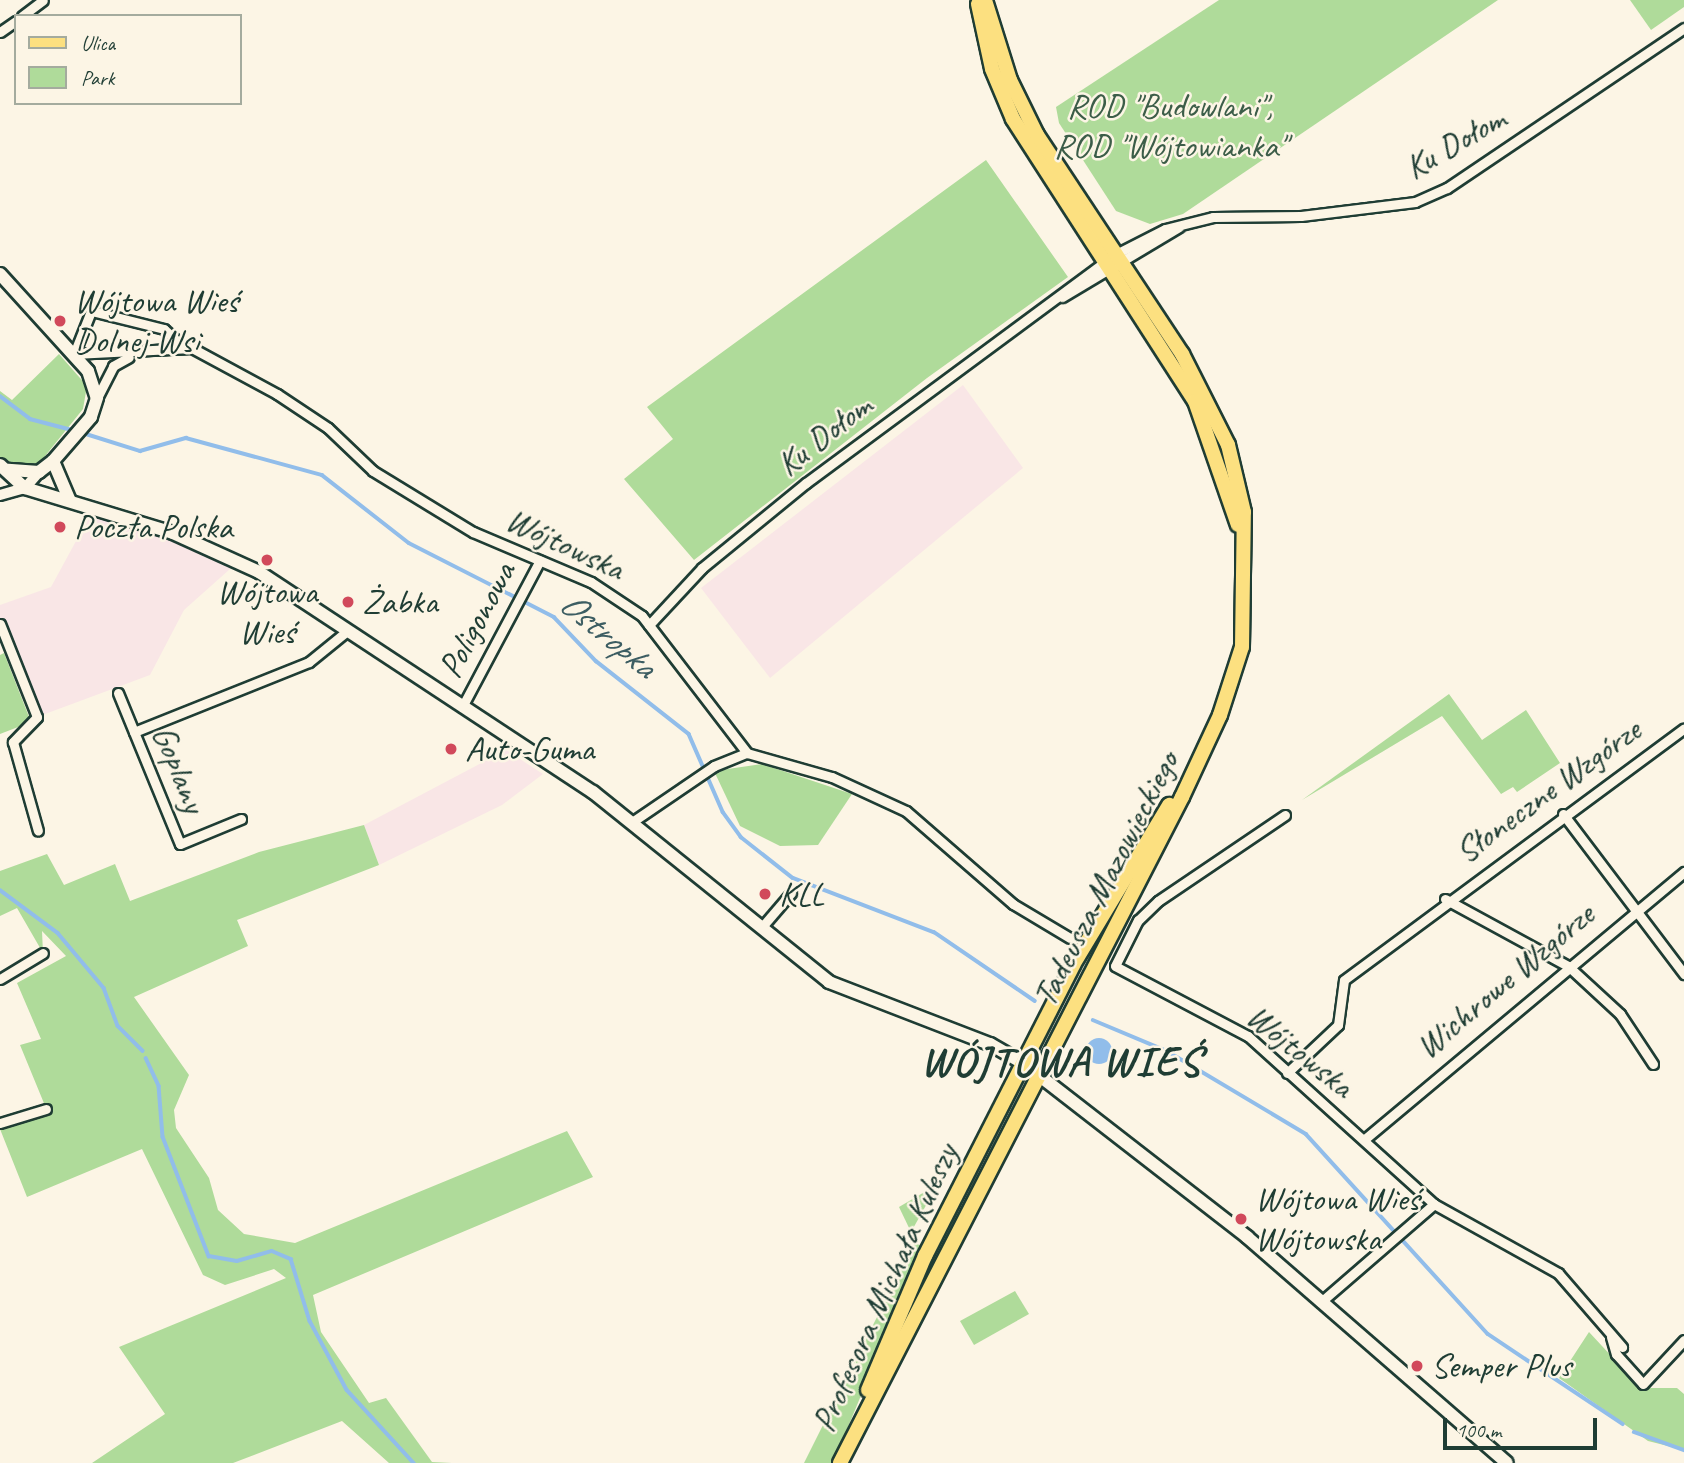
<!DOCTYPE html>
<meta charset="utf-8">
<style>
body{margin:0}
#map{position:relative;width:1684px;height:1463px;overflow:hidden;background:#fcf5e5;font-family:Caveat,sans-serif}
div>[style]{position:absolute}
.built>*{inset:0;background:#f9e6e6}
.green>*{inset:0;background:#afdb9a}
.water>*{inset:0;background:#91bdea}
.round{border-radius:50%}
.stream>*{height:3.5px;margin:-1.75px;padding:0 1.75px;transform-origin:1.75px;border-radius:1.75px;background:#91bdea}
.roads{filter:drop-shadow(2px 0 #1f3d34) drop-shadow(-2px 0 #1f3d34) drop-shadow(0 2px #1f3d34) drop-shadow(0 -2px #1f3d34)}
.minor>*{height:9px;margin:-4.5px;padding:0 4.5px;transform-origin:4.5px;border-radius:4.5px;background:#fcf5e5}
.tertiary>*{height:10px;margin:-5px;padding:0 5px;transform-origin:5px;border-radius:5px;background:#fcf5e5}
.secondary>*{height:12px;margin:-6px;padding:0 6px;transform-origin:6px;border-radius:6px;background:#fcf5e5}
.primary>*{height:14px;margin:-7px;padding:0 7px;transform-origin:7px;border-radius:7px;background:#fce080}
.dots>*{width:19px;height:19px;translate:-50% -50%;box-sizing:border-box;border:4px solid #fcf5e5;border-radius:50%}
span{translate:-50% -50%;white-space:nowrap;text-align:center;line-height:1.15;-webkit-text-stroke:5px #fcf5e5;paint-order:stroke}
.park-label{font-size:35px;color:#3c5d48}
.street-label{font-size:35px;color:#1f3d34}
.poi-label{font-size:35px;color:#1f3d34}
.left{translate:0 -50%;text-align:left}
.water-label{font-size:37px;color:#3c5d62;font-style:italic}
.district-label{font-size:42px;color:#1f3d34;font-weight:700;letter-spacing:2px}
.legend{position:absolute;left:14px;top:14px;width:228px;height:91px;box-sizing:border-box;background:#fcf5e5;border:2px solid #a4ab9e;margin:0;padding:9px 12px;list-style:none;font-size:21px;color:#1f3d34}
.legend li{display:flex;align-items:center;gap:14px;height:35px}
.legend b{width:35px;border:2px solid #a4ab9e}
.scale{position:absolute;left:1443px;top:1418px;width:154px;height:32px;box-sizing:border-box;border:4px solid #1f3d34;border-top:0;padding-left:9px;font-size:21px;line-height:24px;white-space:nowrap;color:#1f3d34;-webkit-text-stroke:5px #fcf5e5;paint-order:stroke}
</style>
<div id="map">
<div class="built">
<i style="clip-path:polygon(963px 385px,1023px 468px,770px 678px,701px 588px)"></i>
<i style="clip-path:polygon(94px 508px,239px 561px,184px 610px,150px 675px,37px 717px,0 624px,0 605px,51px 587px)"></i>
<i style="clip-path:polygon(506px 750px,543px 774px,502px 805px,379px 865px,364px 825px)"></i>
</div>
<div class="green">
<i style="clip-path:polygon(1219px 0,1498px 0,1183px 214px,1150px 224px,1116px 211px,1059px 123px,1056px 107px)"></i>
<i style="clip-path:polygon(1630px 0,1684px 0,1684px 7px,1651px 30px)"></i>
<i style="clip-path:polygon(986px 160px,1068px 277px,927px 378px,694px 560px,624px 479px,673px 439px,647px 407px)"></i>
<i style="clip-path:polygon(59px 354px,87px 386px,83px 409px,37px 466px,19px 467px,0 457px,0 391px,12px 400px)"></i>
<i style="clip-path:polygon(4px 653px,31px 722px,0 734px,0 655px)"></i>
<i style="clip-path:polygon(1449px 694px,1482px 740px,1526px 710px,1560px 763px,1517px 792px,1513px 787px,1501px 794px,1442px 716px,1302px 800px)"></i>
<i style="clip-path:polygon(762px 764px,852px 794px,818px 845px,780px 846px,740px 826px,714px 771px)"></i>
<i style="clip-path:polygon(364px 825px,379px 865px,237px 920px,248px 946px,134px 997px,189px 1075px,174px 1110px,176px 1128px,209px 1178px,218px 1210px,244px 1234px,295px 1243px,567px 1131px,593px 1177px,313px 1295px,321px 1332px,369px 1403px,386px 1398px,432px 1462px,452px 1463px,389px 1463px,342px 1421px,233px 1463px,92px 1463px,165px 1414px,119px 1347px,286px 1278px,274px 1269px,225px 1285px,203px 1275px,142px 1149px,27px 1197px,0 1129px,48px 1113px,20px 1045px,41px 1039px,17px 983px,66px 956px,42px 931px,43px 953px,17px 908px,0 916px,0 871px,47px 854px,64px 885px,115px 864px,130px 901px,259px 852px)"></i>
<i style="clip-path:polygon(938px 1184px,911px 1232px,899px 1207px)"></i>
<i style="clip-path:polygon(914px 1243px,923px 1246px,833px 1463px,804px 1463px)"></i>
<i style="clip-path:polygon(1015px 1291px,1029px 1314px,974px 1345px,960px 1321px)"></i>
<i style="clip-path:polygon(1589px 1332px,1641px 1388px,1677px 1388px,1684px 1394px,1684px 1450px,1648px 1441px,1559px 1378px)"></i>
</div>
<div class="water">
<i class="round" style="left:1086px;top:1038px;width:26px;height:26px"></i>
</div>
<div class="stream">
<i style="left:0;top:396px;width:38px;rotate:37deg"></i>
<i style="left:30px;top:419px;width:48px;rotate:14.6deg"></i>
<i style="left:83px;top:433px;width:60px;rotate:17.5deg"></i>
<i style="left:140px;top:451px;width:48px;rotate:-15.8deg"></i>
<i style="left:186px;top:438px;width:141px;rotate:15.2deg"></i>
<i style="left:322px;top:475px;width:110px;rotate:38deg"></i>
<i style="left:409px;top:543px;width:163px;rotate:27deg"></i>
<i style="left:554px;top:617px;width:61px;rotate:46.3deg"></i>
<i style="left:596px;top:661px;width:118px;rotate:38.1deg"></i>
<i style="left:689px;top:734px;width:85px;rotate:66.4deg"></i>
<i style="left:723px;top:812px;width:31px;rotate:54deg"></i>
<i style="left:741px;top:837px;width:66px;rotate:38.3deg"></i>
<i style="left:793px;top:878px;width:151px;rotate:21deg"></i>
<i style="left:934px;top:932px;width:122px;rotate:34.3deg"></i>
<i style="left:0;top:890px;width:72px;rotate:36.6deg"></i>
<i style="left:58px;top:933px;width:72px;rotate:50.1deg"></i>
<i style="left:104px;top:988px;width:40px;rotate:69.8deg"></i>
<i style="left:118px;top:1026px;width:35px;rotate:45deg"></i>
<i style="left:1093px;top:1020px;width:80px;rotate:22.7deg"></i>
<i style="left:1167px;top:1051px;width:162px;rotate:30.8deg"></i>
<i style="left:1306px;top:1134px;width:270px;rotate:47.7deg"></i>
<i style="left:1488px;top:1334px;width:162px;rotate:33.7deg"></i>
<i style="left:146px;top:1058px;width:31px;rotate:65deg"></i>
<i style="left:159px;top:1086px;width:51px;rotate:85.5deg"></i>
<i style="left:163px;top:1137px;width:128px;rotate:68.9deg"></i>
<i style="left:209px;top:1256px;width:28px;rotate:10deg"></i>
<i style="left:237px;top:1261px;width:36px;rotate:-16deg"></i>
<i style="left:272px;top:1251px;width:21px;rotate:23deg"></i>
<i style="left:291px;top:1259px;width:65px;rotate:73deg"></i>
<i style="left:310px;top:1321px;width:78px;rotate:61.8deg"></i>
<i style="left:347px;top:1390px;width:99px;rotate:47.5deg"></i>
<i style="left:1634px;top:1432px;width:53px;rotate:19.8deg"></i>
</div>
<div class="roads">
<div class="minor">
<i style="left:22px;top:16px;width:26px;rotate:-37deg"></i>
<i style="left:0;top:32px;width:19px;rotate:-35deg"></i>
<i style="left:1062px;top:297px;width:136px;rotate:-30.9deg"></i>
<i style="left:185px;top:348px;width:28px;rotate:-138deg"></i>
<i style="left:164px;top:329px;width:75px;rotate:-166.1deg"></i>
<i style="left:91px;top:311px;width:46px;rotate:111.6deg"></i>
<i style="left:74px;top:354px;width:118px;rotate:-2.9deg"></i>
<i style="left:192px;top:348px;width:97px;rotate:28.4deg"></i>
<i style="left:277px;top:394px;width:61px;rotate:33.7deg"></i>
<i style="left:328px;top:428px;width:62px;rotate:43.7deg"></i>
<i style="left:373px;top:471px;width:117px;rotate:31.4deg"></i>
<i style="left:473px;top:532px;width:128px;rotate:23deg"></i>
<i style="left:591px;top:582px;width:61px;rotate:33.7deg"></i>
<i style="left:642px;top:616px;width:173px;rotate:52.5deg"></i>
<i style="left:747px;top:753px;width:88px;rotate:15.8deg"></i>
<i style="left:832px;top:777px;width:81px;rotate:24.7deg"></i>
<i style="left:906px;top:811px;width:142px;rotate:41deg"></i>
<i style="left:1013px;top:904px;width:66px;rotate:30.8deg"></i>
<i style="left:97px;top:398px;width:36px;rotate:-63deg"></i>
<i style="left:113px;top:366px;width:18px;rotate:-29deg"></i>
<i style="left:0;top:624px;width:100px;rotate:68.3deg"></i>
<i style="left:37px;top:717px;width:35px;rotate:134deg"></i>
<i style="left:13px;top:742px;width:92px;rotate:74.3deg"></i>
<i style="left:649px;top:625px;width:78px;rotate:-47.1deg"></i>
<i style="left:702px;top:568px;width:134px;rotate:-39.3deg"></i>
<i style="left:806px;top:483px;width:385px;rotate:-36.5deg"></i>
<i style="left:1116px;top:254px;width:55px;rotate:-27deg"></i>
<i style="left:1165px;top:229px;width:49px;rotate:-14deg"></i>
<i style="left:1213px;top:217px;width:88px;rotate:-0.7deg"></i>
<i style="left:1301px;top:216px;width:115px;rotate:-7deg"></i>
<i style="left:1415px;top:202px;width:35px;rotate:-24deg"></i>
<i style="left:1447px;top:188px;width:286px;rotate:-34deg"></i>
<i style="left:118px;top:693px;width:163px;rotate:67.7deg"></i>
<i style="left:180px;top:844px;width:66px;rotate:-22.3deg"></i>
<i style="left:462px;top:707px;width:166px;rotate:-62deg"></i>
<i style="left:134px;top:732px;width:188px;rotate:-21.8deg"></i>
<i style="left:309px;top:662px;width:49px;rotate:-39.2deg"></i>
<i style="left:1563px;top:814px;width:201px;rotate:52.9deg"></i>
<i style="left:1285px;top:815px;width:153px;rotate:145.9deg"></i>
<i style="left:1158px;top:901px;width:28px;rotate:136deg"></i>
<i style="left:1138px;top:920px;width:51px;rotate:116.6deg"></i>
<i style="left:1115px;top:966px;width:150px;rotate:27.8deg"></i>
<i style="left:1248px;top:1036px;width:251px;rotate:42.1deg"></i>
<i style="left:1434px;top:1204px;width:150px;rotate:139.1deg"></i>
<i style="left:632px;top:822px;width:99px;rotate:-34.3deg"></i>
<i style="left:714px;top:766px;width:35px;rotate:-22deg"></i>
<i style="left:1445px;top:899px;width:140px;rotate:28.6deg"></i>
<i style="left:1568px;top:966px;width:71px;rotate:42.7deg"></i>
<i style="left:1620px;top:1014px;width:60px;rotate:56.6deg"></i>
<i style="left:761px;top:928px;width:46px;rotate:-49.4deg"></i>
<i style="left:0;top:979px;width:50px;rotate:-31.2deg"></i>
<i style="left:1287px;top:1073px;width:70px;rotate:-43.3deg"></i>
<i style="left:1338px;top:1025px;width:45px;rotate:-82.4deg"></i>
<i style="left:1344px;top:980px;width:423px;rotate:-36.5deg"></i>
<i style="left:0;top:1123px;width:48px;rotate:-16.9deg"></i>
<i style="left:1366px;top:1138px;width:415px;rotate:-39.9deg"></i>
<i style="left:1434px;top:1204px;width:142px;rotate:29.1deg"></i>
<i style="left:1558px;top:1273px;width:98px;rotate:49.1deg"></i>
<i style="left:1611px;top:1337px;width:18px;rotate:74deg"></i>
<i style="left:1616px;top:1354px;width:40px;rotate:48deg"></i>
<i style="left:1643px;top:1384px;width:60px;rotate:-47deg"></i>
</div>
<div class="tertiary">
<i style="left:0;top:495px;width:26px;rotate:-16deg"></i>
<i style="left:25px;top:488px;width:21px;rotate:-49deg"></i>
</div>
<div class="secondary">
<i style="left:0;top:274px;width:131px;rotate:47.8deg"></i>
<i style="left:88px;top:371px;width:28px;rotate:72deg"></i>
<i style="left:97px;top:398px;width:20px;rotate:108deg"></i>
<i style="left:91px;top:417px;width:58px;rotate:130.8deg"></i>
<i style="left:53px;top:461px;width:18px;rotate:142deg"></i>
<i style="left:39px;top:472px;width:31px;rotate:-176deg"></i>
<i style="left:53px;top:461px;width:43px;rotate:67deg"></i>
<i style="left:0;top:465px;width:34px;rotate:43deg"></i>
<i style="left:25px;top:488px;width:155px;rotate:16.9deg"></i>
<i style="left:173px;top:533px;width:94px;rotate:24.4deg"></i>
<i style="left:259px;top:572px;width:400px;rotate:33.4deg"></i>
<i style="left:593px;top:792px;width:303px;rotate:38.8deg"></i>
<i style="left:829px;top:982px;width:173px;rotate:21.1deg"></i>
<i style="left:990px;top:1044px;width:38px;rotate:30deg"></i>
<i style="left:1023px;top:1063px;width:284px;rotate:37.8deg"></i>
<i style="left:1247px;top:1237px;width:344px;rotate:41deg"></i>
</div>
<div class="primary">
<i style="left:978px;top:4px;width:66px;rotate:77.8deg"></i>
<i style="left:992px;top:69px;width:54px;rotate:67.2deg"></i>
<i style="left:1013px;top:119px;width:336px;rotate:57.2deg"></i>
<i style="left:1195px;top:401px;width:131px;rotate:70.9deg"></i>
<i style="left:868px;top:1390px;width:146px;rotate:-67deg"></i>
<i style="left:925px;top:1256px;width:326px;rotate:-63deg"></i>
<i style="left:1073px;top:965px;width:187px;rotate:-59deg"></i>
<i style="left:840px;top:1463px;width:749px;rotate:-62.82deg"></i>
<i style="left:1182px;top:797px;width:90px;rotate:-65.1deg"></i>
<i style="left:1220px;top:715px;width:71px;rotate:-72.1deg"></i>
<i style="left:1242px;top:647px;width:135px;rotate:-89.2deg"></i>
<i style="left:1244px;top:512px;width:69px;rotate:-103.4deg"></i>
<i style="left:1228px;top:445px;width:102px;rotate:-116.8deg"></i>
<i style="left:1182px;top:354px;width:263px;rotate:-123.5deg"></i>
<i style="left:1037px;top:135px;width:61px;rotate:-116.1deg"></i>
<i style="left:1010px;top:80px;width:84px;rotate:-107.4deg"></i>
</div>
</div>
<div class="dots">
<i style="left:60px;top:321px;background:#d1495b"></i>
<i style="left:60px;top:527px;background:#d1495b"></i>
<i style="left:267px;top:560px;background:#d1495b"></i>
<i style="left:348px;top:602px;background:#d1495b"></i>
<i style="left:451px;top:749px;background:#d1495b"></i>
<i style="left:765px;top:894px;background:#d1495b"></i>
<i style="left:1241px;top:1219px;background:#d1495b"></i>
<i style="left:1417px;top:1366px;background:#d1495b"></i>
</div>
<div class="park-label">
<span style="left:1170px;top:126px">ROD "Budowlani",<br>ROD "Wójtowianka"</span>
</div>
<div class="street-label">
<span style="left:1455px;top:143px;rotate:-30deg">Ku Dołom</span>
<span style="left:824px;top:435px;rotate:-38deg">Ku Dołom</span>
<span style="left:565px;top:544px;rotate:25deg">Wójtowska</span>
<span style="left:477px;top:620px;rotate:-62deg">Poligonowa</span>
<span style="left:179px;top:769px;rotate:68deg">Goplany</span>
<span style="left:1548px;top:791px;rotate:-36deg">Słoneczne Wzgórze</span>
<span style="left:1106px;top:879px;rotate:-63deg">Tadeusza Mazowieckiego</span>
<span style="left:1505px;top:981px;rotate:-40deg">Wichrowe Wzgórze</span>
<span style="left:1300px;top:1051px;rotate:39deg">Wójtowska</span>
<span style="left:885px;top:1288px;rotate:-66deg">Profesora Michała Kuleszy</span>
</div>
<div class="poi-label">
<span class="left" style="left:74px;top:321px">Wójtowa Wieś<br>Dolnej Wsi</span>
<span class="left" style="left:74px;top:527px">Poczta Polska</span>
<span style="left:267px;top:612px">Wójtowa<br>Wieś</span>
<span class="left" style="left:362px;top:602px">Żabka</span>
<span class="left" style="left:465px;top:749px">Auto-Guma</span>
<span class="left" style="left:779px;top:894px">KLL</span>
<span class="left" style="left:1255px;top:1219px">Wójtowa Wieś<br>Wójtowska</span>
<span class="left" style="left:1431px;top:1366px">Semper Plus</span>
</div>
<div class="water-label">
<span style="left:608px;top:634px;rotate:40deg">Ostropka</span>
</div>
<div class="district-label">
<span style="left:1061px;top:1062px">WÓJTOWA WIEŚ</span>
</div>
<ul class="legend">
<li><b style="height:9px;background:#fce080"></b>Ulica</li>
<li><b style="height:19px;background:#afdb9a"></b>Park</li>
</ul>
<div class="scale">100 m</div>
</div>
